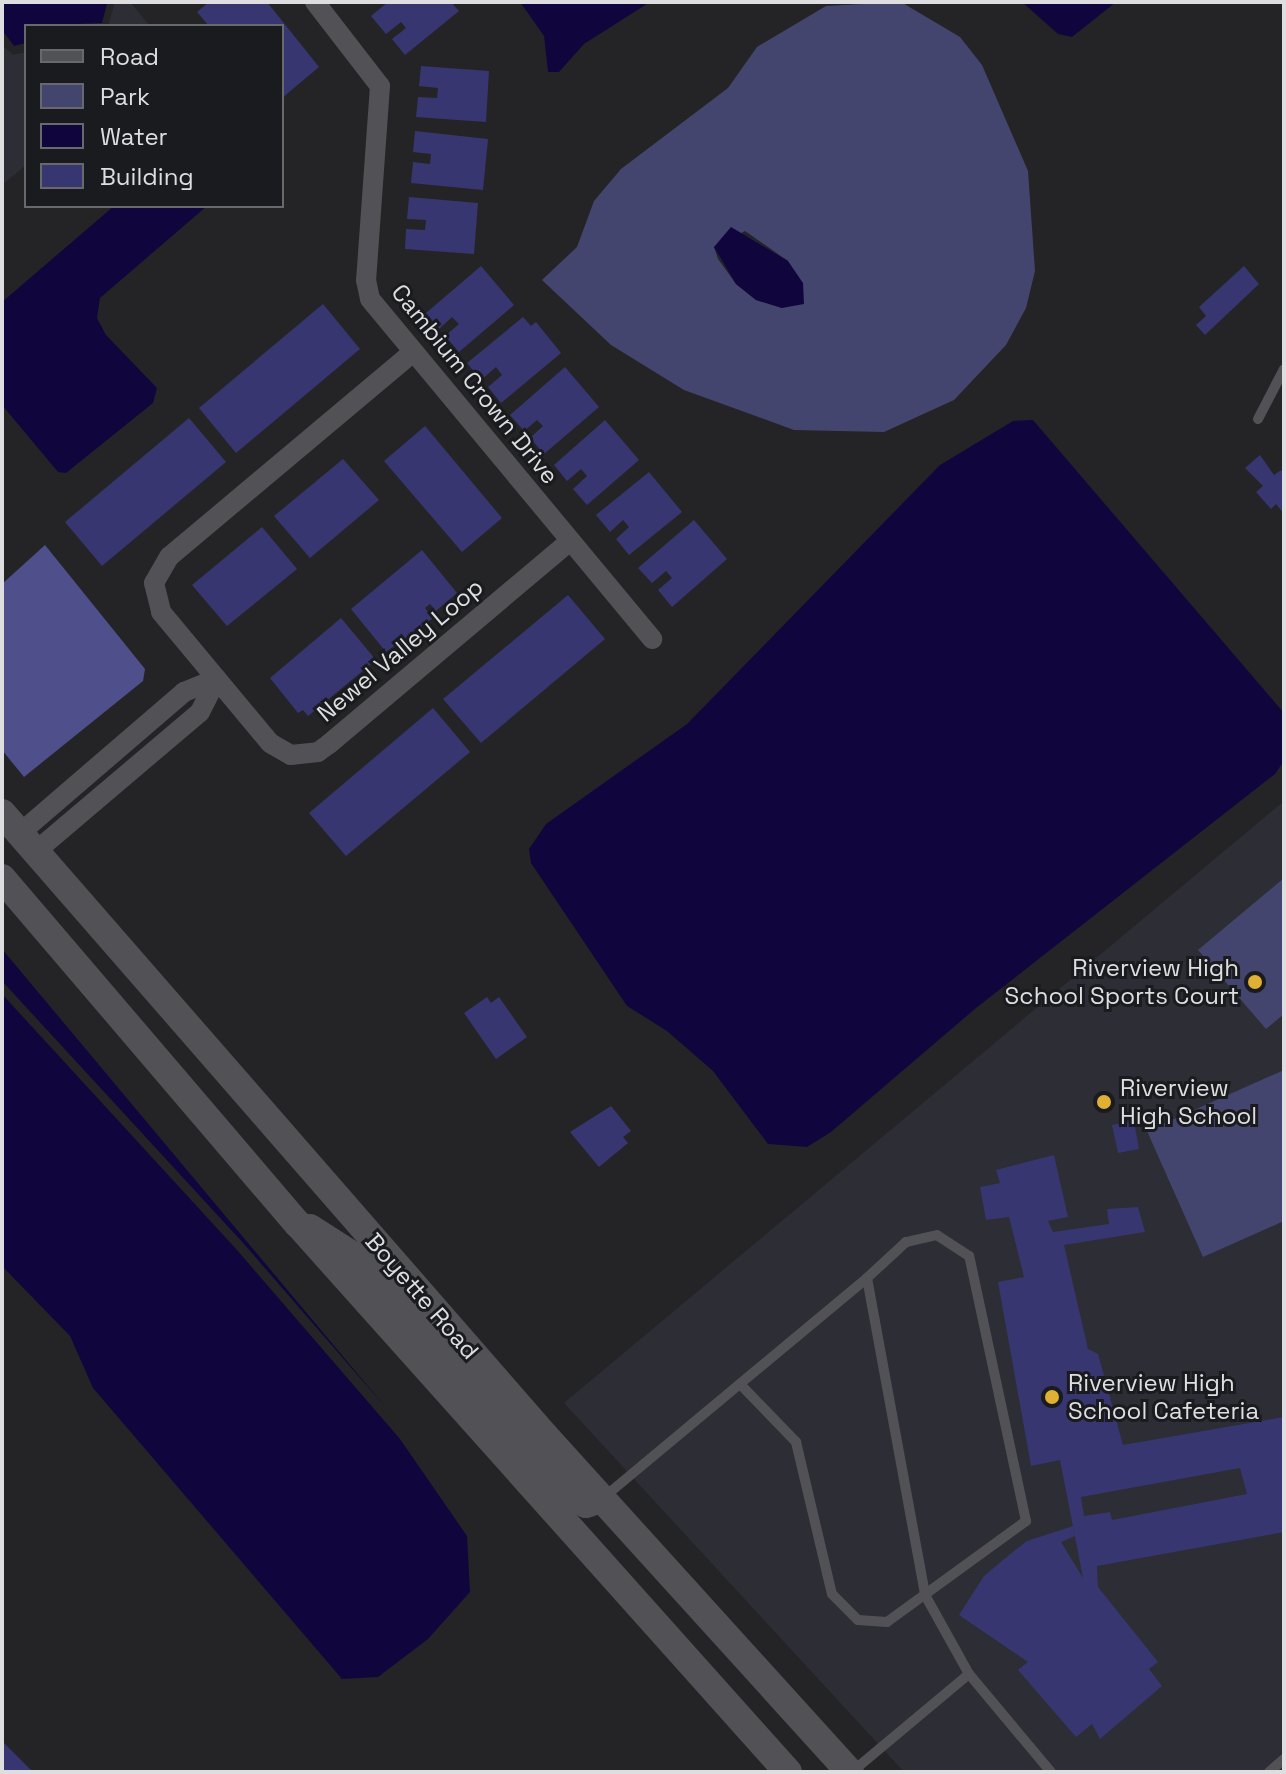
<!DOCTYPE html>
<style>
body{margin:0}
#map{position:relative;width:1286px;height:1774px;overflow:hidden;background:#242427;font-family:"Space Grotesk",sans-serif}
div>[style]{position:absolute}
.built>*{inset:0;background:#2c2d35}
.green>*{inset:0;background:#44456e}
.forest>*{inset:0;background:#4f4f8c}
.water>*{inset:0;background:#10063d}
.building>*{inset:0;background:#373670}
.lane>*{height:10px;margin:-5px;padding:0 5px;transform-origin:5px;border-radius:5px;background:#525256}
.street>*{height:20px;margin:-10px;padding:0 10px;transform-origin:10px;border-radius:10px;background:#525256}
.secondary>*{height:28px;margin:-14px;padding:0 14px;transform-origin:14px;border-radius:14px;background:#525256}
.dots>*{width:22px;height:22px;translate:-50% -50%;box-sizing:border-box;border:4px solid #1a1b1e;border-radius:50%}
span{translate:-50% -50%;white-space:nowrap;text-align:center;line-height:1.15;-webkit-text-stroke:6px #1a1b1e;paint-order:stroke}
.street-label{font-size:24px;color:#dedee0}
.poi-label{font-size:24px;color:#dedee0}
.right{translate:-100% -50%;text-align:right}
.left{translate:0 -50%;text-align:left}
.frame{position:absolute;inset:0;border:4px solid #dedee0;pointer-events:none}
.legend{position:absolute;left:24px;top:24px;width:260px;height:184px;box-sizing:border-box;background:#1a1b1e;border:2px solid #68696c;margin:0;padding:10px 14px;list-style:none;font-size:24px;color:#dedee0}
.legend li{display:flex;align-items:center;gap:16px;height:40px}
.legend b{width:40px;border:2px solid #68696c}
</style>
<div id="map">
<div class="built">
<i style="clip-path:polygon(115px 2px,130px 2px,150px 26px,108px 26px)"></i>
<i style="clip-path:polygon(2px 45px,13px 55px,26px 52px,26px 165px,2px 185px)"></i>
<i style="clip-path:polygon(1284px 801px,1284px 1772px,904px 1772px,564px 1403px)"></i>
</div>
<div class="green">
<i style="clip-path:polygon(evenodd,901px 2px,960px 37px,982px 65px,1028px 171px,1035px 271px,1026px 308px,1006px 345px,954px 400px,884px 432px,794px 430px,684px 390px,611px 345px,542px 280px,577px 247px,594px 201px,621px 169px,728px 88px,757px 47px,826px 6px,901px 2px,745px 231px,788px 261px,782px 308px,756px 300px,736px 284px,718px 259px,714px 247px,745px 231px)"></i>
<i style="clip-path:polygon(1284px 878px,1284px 1014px,1266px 1029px,1198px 950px)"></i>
<i style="clip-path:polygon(1284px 1070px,1284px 1221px,1203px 1257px,1147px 1131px)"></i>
</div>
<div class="forest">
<i style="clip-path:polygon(45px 545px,145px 669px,143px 681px,24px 777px,2px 750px,2px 584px)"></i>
</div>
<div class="water">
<i style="clip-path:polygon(2px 2px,105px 2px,107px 4px,102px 23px,26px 26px,26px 43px,14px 46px,2px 30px)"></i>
<i style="clip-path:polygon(520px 2px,650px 2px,584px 44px,559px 72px,548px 72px,544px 36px)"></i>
<i style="clip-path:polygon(1022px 2px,1116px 2px,1072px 37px,1058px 34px)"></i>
<i style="clip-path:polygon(114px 206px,207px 206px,100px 298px,97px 318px,106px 335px,157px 388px,153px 403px,66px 473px,58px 472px,2px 405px,2px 302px)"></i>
<i style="clip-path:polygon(731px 227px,788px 261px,803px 283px,804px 304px,782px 308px,756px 300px,736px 284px,714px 247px)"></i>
<i style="clip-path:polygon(1033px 420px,1284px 713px,1284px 761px,1275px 774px,976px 1008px,831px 1132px,807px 1147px,768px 1144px,713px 1071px,667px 1031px,627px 1006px,531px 863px,529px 849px,546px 824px,687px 724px,940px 465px,1013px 421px)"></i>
<i style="clip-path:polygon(2px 949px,387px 1409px,244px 1244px,2px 981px)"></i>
<i style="clip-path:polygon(2px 994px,237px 1250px,400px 1439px,467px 1536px,470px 1592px,428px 1639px,378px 1677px,342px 1679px,93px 1388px,70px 1336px,2px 1266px)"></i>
</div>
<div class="building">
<i style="clip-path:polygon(209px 2px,267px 2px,319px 67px,282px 98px,282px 26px,209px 26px,197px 12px)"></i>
<i style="clip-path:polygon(388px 2px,451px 2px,459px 11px,405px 55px,392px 39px,406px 28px,401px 22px,386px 34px,371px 16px)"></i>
<i style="clip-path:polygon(421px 66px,489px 71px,486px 122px,416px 117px,418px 97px,437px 98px,438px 88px,419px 86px)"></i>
<i style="clip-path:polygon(415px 131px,488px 139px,483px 190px,411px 183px,413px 162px,430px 164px,431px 154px,413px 152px)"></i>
<i style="clip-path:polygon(409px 197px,478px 203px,474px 254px,405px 249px,406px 229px,425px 230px,426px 220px,407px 219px)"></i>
<i style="clip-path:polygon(481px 266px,514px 305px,459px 352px,445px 336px,459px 324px,452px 317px,439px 329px,426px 313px)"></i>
<i style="clip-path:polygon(1244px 266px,1259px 284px,1205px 335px,1196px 325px,1206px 316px,1199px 307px)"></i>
<i style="clip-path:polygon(323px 304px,360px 349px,236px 453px,199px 408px)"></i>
<i style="clip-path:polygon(523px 317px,531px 326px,536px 322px,561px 353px,501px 403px,488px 387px,502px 375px,496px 367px,481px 380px,467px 363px)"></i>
<i style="clip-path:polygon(565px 367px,599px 407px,544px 454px,530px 438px,543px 426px,537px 420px,524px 431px,510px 415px)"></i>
<i style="clip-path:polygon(189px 418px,226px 462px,102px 566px,65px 522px)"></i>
<i style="clip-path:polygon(605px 420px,639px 460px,587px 505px,573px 489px,587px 476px,581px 469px,567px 481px,554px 465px)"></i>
<i style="clip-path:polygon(425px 426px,502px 518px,462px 552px,384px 461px)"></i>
<i style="clip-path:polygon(1260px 455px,1274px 475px,1281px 470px,1284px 474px,1284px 514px,1276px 504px,1271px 509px,1256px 492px,1263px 486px,1245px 468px)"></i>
<i style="clip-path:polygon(343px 459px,379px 500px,310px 558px,274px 516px)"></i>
<i style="clip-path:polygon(649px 472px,682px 512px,629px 555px,616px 539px,629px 527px,623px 520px,610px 532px,596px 515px)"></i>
<i style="clip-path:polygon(694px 520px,727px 559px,672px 607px,658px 590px,672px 578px,666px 571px,652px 583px,638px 568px)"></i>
<i style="clip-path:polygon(262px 527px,297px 569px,227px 626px,192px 585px)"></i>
<i style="clip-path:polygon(422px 550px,457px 593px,436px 611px,430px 604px,425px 608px,433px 618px,386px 652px,351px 609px)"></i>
<i style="clip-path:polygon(568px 595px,605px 639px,481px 743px,443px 699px)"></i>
<i style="clip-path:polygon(341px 618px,376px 660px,308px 716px,303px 710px,298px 713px,270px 678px)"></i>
<i style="clip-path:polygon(433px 708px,470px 752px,346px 856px,309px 813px)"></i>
<i style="clip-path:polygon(487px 997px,491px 1003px,499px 997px,527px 1037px,496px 1059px,464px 1013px)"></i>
<i style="clip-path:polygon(611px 1106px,631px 1131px,623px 1137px,628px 1143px,599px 1167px,570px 1132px)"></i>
<i style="clip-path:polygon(1134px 1121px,1139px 1149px,1118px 1153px,1112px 1125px)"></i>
<i style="clip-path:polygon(evenodd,1054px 1155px,1068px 1217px,1048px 1221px,1053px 1232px,1109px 1224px,1107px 1209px,1138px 1207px,1145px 1232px,1064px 1245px,1088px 1349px,1098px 1354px,1123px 1445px,1284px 1417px,1284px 1532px,1097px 1566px,1098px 1587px,1158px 1662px,1149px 1669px,1162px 1686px,1100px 1739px,1092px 1724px,1076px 1737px,1018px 1670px,1028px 1662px,959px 1615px,984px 1576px,1009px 1555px,1027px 1541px,1073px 1526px,1075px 1536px,1061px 1542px,1083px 1578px,1060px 1460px,1031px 1466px,998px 1282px,1024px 1277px,1009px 1217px,986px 1220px,980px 1187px,1000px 1183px,996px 1170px,1054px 1155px,1240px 1468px,1247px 1494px,1112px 1520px,1110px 1512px,1084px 1516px,1081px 1497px,1240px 1468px)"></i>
<i style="clip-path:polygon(2px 1741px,33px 1772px,2px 1772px)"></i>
</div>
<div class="lane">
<i style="left:1258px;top:419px;width:56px;rotate:-62.5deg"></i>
<i style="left:740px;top:1384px;width:81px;rotate:46deg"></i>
<i style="left:796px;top:1442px;width:156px;rotate:76.7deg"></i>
<i style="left:832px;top:1594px;width:37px;rotate:45deg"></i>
<i style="left:858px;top:1620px;width:29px;rotate:4deg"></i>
<i style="left:887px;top:1622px;width:172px;rotate:-36deg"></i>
<i style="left:1026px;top:1521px;width:271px;rotate:-102.1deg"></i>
<i style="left:969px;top:1256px;width:38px;rotate:-147deg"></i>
<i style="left:937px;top:1235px;width:32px;rotate:167deg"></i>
<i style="left:906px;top:1242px;width:53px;rotate:137.3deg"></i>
<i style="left:603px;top:1498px;width:344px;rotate:-39.8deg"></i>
<i style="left:867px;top:1278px;width:322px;rotate:79.6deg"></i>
<i style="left:925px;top:1595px;width:90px;rotate:60.9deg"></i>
<i style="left:969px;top:1674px;width:153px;rotate:140.1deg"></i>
<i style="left:969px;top:1674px;width:128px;rotate:50.1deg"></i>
<i style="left:1269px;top:1772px;width:20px;rotate:-41deg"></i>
</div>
<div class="street">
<i style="left:315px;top:2px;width:106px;rotate:52.3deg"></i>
<i style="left:380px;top:86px;width:195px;rotate:94.1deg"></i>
<i style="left:366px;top:280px;width:19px;rotate:78deg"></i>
<i style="left:370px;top:299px;width:442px;rotate:50.3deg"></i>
<i style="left:412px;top:353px;width:317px;rotate:140deg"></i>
<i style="left:169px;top:557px;width:30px;rotate:120deg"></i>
<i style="left:154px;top:583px;width:30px;rotate:76deg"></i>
<i style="left:161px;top:612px;width:170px;rotate:50.2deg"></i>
<i style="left:270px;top:743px;width:24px;rotate:30deg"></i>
<i style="left:291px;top:755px;width:27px;rotate:-6deg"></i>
<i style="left:318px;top:752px;width:14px;rotate:-36deg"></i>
<i style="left:329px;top:744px;width:315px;rotate:-40.1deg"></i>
<i style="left:19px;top:834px;width:218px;rotate:-40.7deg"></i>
<i style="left:184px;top:692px;width:35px;rotate:-22deg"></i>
<i style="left:35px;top:852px;width:216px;rotate:-40.3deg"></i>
<i style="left:200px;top:712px;width:37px;rotate:-63deg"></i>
</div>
<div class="secondary">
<i style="left:2px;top:813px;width:826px;rotate:48.92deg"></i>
<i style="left:545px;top:1436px;width:454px;rotate:47.8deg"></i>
<i style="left:2px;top:878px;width:455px;rotate:49.5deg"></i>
<i style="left:298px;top:1224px;width:735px;rotate:48.2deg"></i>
<i style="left:310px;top:1228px;width:63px;rotate:32.7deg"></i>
<i style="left:363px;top:1262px;width:313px;rotate:48.4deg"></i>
<i style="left:571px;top:1496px;width:17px;rotate:28deg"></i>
<i style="left:586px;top:1504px;width:16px;rotate:-18deg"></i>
</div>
<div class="dots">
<i style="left:1255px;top:982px;background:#dfb034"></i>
<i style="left:1104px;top:1102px;background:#dfb034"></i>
<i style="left:1052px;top:1397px;background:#dfb034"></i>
</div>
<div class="street-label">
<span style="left:475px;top:384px;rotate:51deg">Cambium Crown Drive</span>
<span style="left:400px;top:650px;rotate:-40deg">Newel Valley Loop</span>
<span style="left:422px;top:1296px;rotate:49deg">Boyette Road</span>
</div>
<div class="poi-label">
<span class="right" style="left:1239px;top:982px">Riverview High<br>School Sports Court</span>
<span class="left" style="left:1120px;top:1102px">Riverview<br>High School</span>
<span class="left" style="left:1068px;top:1397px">Riverview High<br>School Cafeteria</span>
</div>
<div class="frame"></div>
<ul class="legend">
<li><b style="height:10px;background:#525256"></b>Road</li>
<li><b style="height:22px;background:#44456e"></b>Park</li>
<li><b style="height:22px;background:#10063d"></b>Water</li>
<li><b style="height:22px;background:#373670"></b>Building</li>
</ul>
</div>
